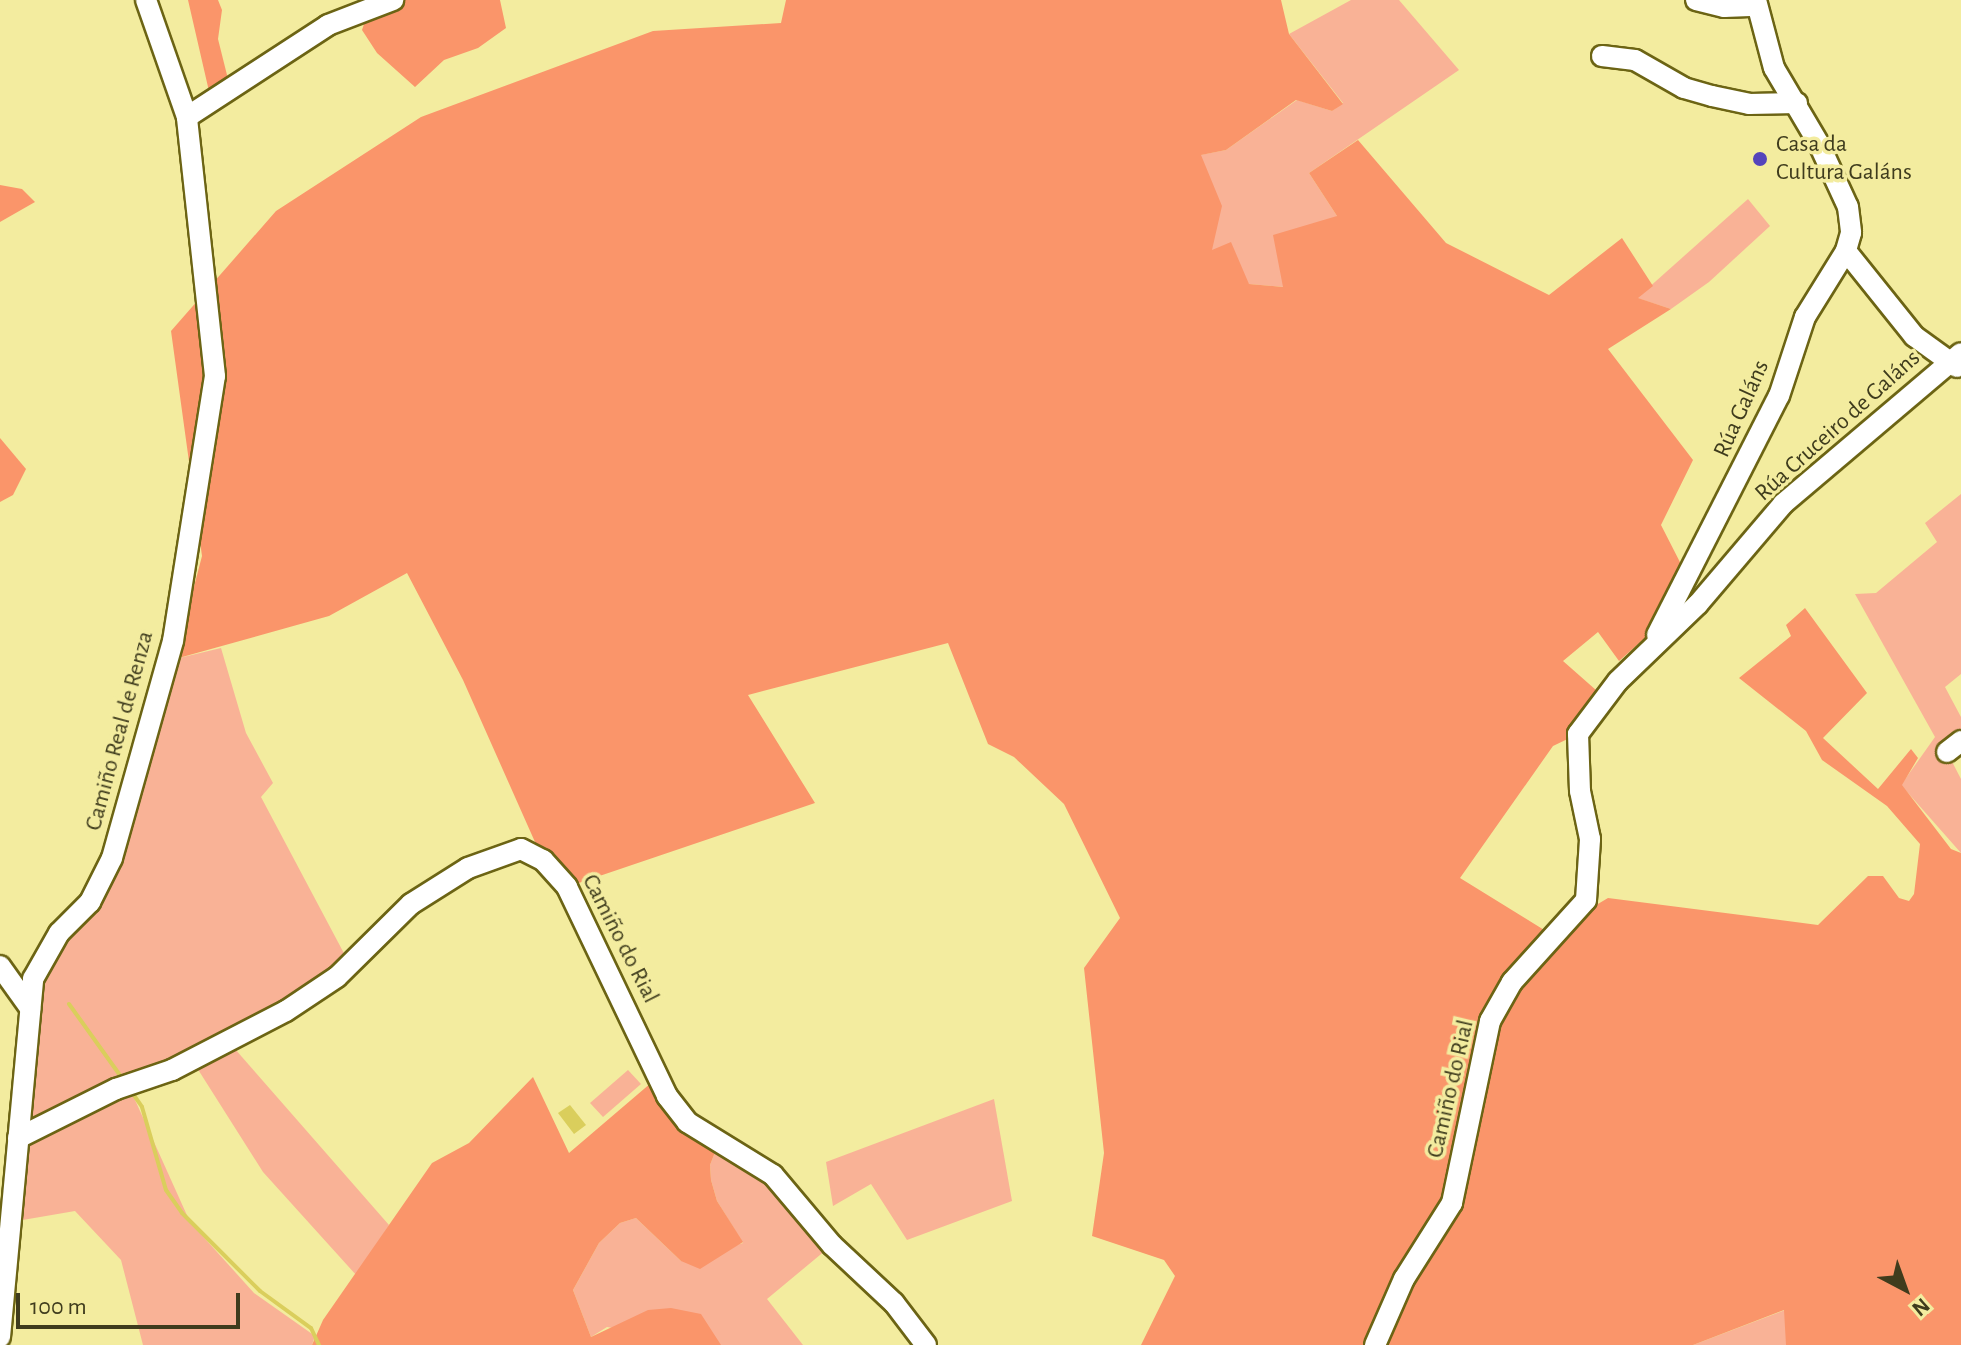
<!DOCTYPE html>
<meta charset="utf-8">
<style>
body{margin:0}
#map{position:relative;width:1961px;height:1345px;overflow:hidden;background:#f3ec9f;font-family:"Alegreya Sans",sans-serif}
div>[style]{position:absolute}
.green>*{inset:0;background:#f9b296}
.forest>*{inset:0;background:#fa956a}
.water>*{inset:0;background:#dace5c}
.stream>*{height:4px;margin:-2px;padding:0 2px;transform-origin:2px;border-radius:2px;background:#dace5c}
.roads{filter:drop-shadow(2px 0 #6c6414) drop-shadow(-2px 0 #6c6414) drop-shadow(0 2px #6c6414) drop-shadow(0 -2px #6c6414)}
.minor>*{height:20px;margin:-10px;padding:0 10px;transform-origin:10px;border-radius:10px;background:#fff}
.dots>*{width:22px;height:22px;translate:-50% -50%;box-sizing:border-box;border:4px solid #f3ec9f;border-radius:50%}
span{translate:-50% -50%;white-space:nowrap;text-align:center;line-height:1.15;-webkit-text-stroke:7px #f3ec9f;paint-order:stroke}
.poi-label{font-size:24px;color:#3f3c1d}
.left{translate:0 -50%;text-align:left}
.street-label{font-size:24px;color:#3f3c1d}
.north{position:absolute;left:1865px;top:1249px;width:80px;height:80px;-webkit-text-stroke:6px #f3ec9f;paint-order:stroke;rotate:139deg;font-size:22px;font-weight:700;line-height:32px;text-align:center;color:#3f3c1d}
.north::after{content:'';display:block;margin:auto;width:28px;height:36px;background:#3f3c1d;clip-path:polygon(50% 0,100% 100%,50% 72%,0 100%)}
.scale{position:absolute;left:16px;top:1293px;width:224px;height:36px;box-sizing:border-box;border:4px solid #3f3c1d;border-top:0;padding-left:10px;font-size:24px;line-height:28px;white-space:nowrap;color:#3f3c1d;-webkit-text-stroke:6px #f3ec9f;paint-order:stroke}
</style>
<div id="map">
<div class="green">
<i style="clip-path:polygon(1351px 0,1399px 0,1459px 70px,1309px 173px,1337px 216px,1284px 287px,1249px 284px,1212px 251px,1200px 155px,1226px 150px,1297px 100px,1332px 111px,1343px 103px,1289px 34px)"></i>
<i style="clip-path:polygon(1748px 199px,1770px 226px,1709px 282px,1671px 309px,1637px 298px)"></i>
<i style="clip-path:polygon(1961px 494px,1961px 674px,1945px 687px,1961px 717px,1961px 732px,1947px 752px,1961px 779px,1961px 853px,1901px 785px,1935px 737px,1855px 594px,1876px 593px,1937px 542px,1925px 523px)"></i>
<i style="clip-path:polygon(221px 648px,246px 733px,273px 783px,261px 797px,347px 959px,228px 1041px,389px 1225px,357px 1276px,263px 1172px,192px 1060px,131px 1091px,190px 1222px,254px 1293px,315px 1336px,312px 1345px,143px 1345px,121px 1260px,75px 1211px,11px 1222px,34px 979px,92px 905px,175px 659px)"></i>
<i style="clip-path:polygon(628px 1070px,641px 1084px,603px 1117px,590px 1103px)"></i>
<i style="clip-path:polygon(994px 1099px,1012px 1201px,907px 1240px,871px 1184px,833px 1206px,826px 1162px)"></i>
<i style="clip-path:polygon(719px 1142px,773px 1175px,832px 1245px,767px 1299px,803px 1345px,720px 1345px,607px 1327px,591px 1337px,573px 1290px,599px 1243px,620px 1223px,636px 1218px,681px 1261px,743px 1243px,717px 1201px,711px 1180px,710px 1165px)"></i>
<i style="clip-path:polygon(1785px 1310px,1787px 1345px,1693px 1345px)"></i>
</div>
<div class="forest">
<i style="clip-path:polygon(188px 0,218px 0,222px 10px,218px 39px,230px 87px,211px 100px)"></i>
<i style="clip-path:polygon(396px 0,500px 0,506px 28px,478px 48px,444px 60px,415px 87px,377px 53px,362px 30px,369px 9px)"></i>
<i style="clip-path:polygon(786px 0,1281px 0,1289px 34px,1343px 104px,1332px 111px,1296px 100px,1226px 150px,1201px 155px,1222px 206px,1212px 250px,1231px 242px,1249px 284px,1283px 287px,1273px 235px,1337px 216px,1309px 173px,1358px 140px,1446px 243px,1549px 295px,1622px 238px,1653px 286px,1638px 298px,1671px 309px,1608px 349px,1693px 460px,1661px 525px,1684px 570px,1645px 638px,1619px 661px,1598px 632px,1563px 661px,1605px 698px,1578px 734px,1553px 746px,1460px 878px,1549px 933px,1608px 898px,1818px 925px,1868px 876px,1883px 876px,1899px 898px,1909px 901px,1914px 894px,1920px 844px,1887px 806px,1822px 760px,1806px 731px,1739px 678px,1791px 636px,1786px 625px,1805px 608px,1867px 693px,1823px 738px,1878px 789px,1911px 749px,1918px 758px,1902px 785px,1951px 849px,1961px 853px,1961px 1345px,1786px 1345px,1784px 1310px,1693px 1345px,1141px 1345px,1175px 1276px,1164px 1260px,1092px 1236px,1104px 1153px,1084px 968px,1120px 918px,1064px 804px,1014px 757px,988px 744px,948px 643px,748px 695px,815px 803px,567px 887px,543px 860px,463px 680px,407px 573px,329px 616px,175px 659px,202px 556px,171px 331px,276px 211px,421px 117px,653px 31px,781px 23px)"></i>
<i style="clip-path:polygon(0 185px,22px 189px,35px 202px,0 222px)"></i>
<i style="clip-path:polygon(0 438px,26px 469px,13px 495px,0 502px)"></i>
<i style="clip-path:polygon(533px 1077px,569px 1153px,658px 1077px,719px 1142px,710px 1165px,711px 1180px,717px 1201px,743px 1242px,700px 1269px,681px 1261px,636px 1218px,620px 1223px,599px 1243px,573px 1290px,591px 1337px,648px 1310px,671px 1308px,701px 1314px,721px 1345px,312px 1345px,323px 1320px,432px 1163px,469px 1143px)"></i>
</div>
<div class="water">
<i style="clip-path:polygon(570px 1105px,586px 1125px,574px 1134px,558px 1113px)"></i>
</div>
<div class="stream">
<i style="left:69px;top:1004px;width:91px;rotate:54.4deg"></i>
<i style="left:131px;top:1091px;width:19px;rotate:55deg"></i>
<i style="left:142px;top:1107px;width:86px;rotate:73.9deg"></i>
<i style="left:166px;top:1190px;width:28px;rotate:55deg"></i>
<i style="left:182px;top:1213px;width:110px;rotate:45deg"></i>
<i style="left:260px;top:1291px;width:63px;rotate:36deg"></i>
<i style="left:311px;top:1328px;width:19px;rotate:65deg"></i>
</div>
<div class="roads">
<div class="minor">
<i style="left:1696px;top:0;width:29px;rotate:14deg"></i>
<i style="left:1724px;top:7px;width:33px;rotate:-2deg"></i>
<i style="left:1756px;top:0;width:70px;rotate:75.2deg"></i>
<i style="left:1774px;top:68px;width:88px;rotate:59.4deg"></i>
<i style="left:1819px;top:144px;width:69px;rotate:65.3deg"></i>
<i style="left:1848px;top:207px;width:26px;rotate:83deg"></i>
<i style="left:1851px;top:233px;width:19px;rotate:106deg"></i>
<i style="left:1846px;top:251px;width:109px;rotate:51.3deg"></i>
<i style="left:1914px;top:336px;width:53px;rotate:35.8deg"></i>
<i style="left:1602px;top:56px;width:33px;rotate:7deg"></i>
<i style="left:1635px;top:60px;width:56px;rotate:29.7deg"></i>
<i style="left:1684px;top:88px;width:29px;rotate:16deg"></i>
<i style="left:1712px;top:96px;width:38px;rotate:12deg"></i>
<i style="left:1749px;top:104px;width:48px;rotate:-1.2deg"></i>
<i style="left:187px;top:117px;width:168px;rotate:-33.1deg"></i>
<i style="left:328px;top:25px;width:70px;rotate:-21deg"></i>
<i style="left:1657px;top:635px;width:268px;rotate:-63deg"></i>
<i style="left:1779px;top:396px;width:83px;rotate:-71.8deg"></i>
<i style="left:1805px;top:317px;width:78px;rotate:-58.2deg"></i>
<i style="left:1947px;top:752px;width:18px;rotate:-38deg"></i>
<i style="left:0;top:966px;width:52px;rotate:54.5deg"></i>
<i style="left:18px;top:1138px;width:110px;rotate:-26.6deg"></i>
<i style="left:116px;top:1089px;width:59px;rotate:-18.7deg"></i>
<i style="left:172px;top:1070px;width:128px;rotate:-27.4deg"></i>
<i style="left:286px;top:1011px;width:61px;rotate:-33.7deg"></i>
<i style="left:337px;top:977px;width:104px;rotate:-44.6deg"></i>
<i style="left:411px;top:904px;width:67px;rotate:-32.3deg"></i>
<i style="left:468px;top:868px;width:56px;rotate:-19.7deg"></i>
<i style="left:521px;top:849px;width:25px;rotate:27deg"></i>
<i style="left:543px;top:860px;width:36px;rotate:48deg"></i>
<i style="left:567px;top:887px;width:232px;rotate:64.4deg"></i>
<i style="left:667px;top:1096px;width:33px;rotate:52deg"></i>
<i style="left:687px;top:1122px;width:101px;rotate:31.6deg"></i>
<i style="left:773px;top:1175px;width:92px;rotate:49.9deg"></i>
<i style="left:832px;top:1245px;width:85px;rotate:43.1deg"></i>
<i style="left:894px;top:1303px;width:53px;rotate:52.7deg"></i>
<i style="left:0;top:1337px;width:360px;rotate:-84.7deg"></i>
<i style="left:33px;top:979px;width:53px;rotate:-60.5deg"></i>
<i style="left:59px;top:933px;width:44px;rotate:-45deg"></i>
<i style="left:90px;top:902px;width:49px;rotate:-63.4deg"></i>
<i style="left:112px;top:858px;width:225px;rotate:-74.3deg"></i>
<i style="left:173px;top:641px;width:268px;rotate:-81deg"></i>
<i style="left:215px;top:376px;width:261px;rotate:-96.2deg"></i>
<i style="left:187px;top:117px;width:124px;rotate:-109.3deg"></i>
<i style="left:1375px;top:1345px;width:72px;rotate:-66.3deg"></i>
<i style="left:1404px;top:1279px;width:90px;rotate:-57.7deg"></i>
<i style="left:1452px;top:1203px;width:186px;rotate:-78.2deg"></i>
<i style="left:1490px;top:1021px;width:45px;rotate:-60.6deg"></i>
<i style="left:1512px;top:982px;width:110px;rotate:-47.9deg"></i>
<i style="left:1586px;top:900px;width:61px;rotate:-86.2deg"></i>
<i style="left:1590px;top:839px;width:49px;rotate:-101.8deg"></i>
<i style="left:1580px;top:791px;width:57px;rotate:-92deg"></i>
<i style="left:1578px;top:734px;width:66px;rotate:-53deg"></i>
<i style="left:1618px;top:681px;width:111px;rotate:-43.9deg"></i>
<i style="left:1698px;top:604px;width:131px;rotate:-49.6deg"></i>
<i style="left:1783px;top:504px;width:233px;rotate:-40.3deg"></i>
</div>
</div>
<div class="dots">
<i style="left:1760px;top:159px;background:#5444bb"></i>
</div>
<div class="poi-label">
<span class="left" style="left:1776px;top:159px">Casa da<br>Cultura Galáns</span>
</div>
<div class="street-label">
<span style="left:1742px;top:409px;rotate:-66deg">Rúa Galáns</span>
<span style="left:1838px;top:426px;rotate:-42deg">Rúa Cruceiro de Galáns</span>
<span style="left:120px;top:731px;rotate:-75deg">Camiño Real de Renza</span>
<span style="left:620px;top:939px;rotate:63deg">Camiño do Rial</span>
<span style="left:1451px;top:1089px;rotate:-77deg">Camiño do Rial</span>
</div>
<div class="north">N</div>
<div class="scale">100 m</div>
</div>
